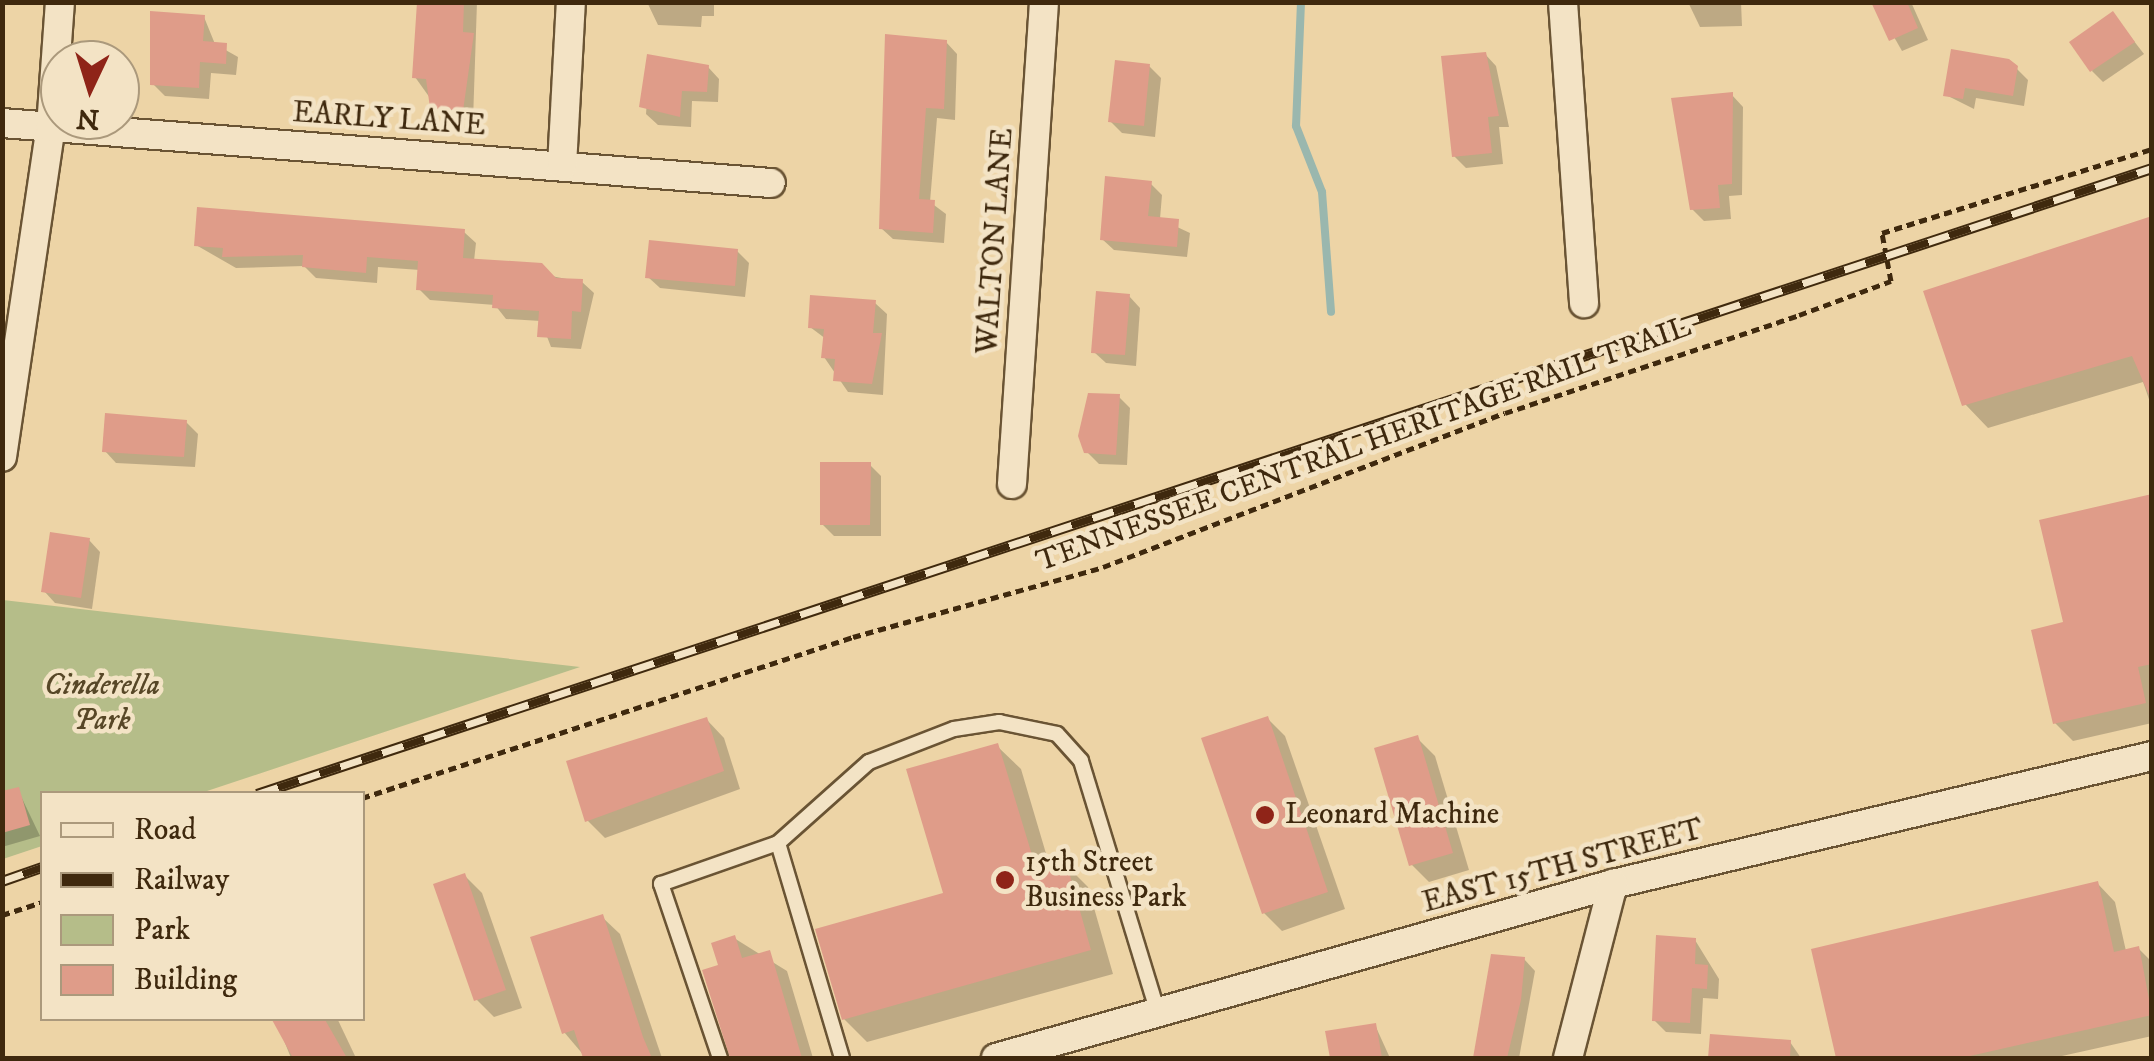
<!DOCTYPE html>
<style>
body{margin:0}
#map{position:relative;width:2154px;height:1061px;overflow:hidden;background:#edd4a6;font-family:"IM FELL DW Pica",serif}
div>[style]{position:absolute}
.green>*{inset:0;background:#b5bd89}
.shadow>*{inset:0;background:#0003}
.stream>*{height:8px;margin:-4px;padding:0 4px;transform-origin:4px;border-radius:4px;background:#9ab7ae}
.building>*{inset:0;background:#df9c89}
.path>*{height:5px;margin-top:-2.5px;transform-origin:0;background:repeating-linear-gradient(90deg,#3f290e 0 8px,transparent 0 13px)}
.roads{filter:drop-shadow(2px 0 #6a5434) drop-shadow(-2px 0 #6a5434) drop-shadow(0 2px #6a5434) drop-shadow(0 -2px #6a5434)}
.lane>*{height:14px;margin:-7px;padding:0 7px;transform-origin:7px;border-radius:7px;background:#f3e3c5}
.street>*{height:28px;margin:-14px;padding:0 14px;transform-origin:14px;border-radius:14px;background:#f3e3c5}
.rail>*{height:11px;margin-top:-5.5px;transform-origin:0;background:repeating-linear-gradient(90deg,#f3e3c5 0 22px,#3f290e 0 44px);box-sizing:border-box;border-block:2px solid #3f290e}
.dots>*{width:28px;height:28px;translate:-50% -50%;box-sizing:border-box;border:5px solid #f3e3c5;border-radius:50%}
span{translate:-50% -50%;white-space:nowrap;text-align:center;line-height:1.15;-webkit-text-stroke:9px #f3e3c5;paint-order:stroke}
.street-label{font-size:30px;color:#3f290e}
.park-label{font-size:30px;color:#574727;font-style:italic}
.poi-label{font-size:30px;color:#3f290e}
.left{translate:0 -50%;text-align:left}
.frame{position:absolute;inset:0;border:5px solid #3f290e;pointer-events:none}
.legend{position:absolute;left:40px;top:791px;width:325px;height:230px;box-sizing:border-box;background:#f3e3c5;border:2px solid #ab997c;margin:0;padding:12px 18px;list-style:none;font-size:30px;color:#3f290e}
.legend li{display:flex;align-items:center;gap:20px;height:50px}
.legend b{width:50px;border:2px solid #ab997c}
.north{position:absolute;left:40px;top:40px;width:100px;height:100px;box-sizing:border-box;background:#f3e3c5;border:2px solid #ab997c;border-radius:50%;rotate:184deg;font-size:28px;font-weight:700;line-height:40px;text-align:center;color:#3f290e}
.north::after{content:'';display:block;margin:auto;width:35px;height:45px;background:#8f2418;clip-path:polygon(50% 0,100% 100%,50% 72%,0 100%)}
</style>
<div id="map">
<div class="green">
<i style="clip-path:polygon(3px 600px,580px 667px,201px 793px,42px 794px,42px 846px,3px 859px)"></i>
</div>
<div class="shadow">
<i style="clip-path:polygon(419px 2px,477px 2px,473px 121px,445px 119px,415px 77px)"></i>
<i style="clip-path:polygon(647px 2px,714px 2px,714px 16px,702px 16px,701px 27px,658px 25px)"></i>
<i style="clip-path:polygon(1688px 2px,1741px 2px,1742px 26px,1700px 27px)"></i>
<i style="clip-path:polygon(1874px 2px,1911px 2px,1928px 40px,1902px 51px)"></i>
<i style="clip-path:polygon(2113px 14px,2144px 54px,2103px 82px,2092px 71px)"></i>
<i style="clip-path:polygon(204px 17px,215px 44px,238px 57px,236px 75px,211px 73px,209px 99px,165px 96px,153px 84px)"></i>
<i style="clip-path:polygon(946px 42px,957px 54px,955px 120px,937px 118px,930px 202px,946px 214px,944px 243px,893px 239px,881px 228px)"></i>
<i style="clip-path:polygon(1485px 54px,1496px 66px,1509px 127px,1499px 127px,1503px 164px,1466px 168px,1454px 156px)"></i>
<i style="clip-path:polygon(650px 57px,708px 67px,719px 79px,718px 102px,692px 101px,691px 127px,658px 125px,646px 114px)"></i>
<i style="clip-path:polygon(1149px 66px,1161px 78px,1155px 137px,1122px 133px,1111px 122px)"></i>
<i style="clip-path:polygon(2017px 69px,2028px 80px,2024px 106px,1976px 98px,1974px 109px,1946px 95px)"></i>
<i style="clip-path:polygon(1732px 95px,1743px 107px,1742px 195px,1729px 196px,1731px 219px,1704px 221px,1692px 209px)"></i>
<i style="clip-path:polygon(1150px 183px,1162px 195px,1160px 219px,1190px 233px,1187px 257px,1114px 250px,1102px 239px)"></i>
<i style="clip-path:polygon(2152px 219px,2152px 408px,2143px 382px,1988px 428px,1965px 404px)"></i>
<i style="clip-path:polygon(464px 232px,476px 243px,474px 261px,582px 282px,594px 293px,581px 349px,551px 347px,541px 321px,506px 319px,495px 305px,430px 300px,419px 289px,420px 270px,378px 267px,377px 283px,316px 278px,304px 266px,236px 268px,196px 245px)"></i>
<i style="clip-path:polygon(737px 251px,749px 263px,745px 297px,660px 288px,648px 277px)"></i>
<i style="clip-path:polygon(1129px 296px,1140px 308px,1136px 366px,1106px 363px,1094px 352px)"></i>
<i style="clip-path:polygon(875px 303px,887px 314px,883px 395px,848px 392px,824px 357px,826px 339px,810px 327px)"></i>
<i style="clip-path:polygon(1089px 395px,1119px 397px,1130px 408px,1127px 465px,1099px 464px,1087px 452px)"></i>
<i style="clip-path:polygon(186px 422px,198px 434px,195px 467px,116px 463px,105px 451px)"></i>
<i style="clip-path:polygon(870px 465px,881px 476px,881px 536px,834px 536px,822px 524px)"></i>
<i style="clip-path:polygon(2152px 497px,2152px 723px,2073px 741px,2055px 723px,2066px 624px)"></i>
<i style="clip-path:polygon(89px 540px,100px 552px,92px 609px,55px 603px,44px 591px)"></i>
<i style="clip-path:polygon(1267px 718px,1285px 736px,1345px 909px,1282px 931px,1264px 913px)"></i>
<i style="clip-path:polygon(707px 720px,724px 738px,740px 789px,605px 838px,587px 820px)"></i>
<i style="clip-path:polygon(1417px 738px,1435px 756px,1469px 870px,1429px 882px,1411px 864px)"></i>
<i style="clip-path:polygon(997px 746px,1021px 769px,1050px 867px,1065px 864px,1088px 887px,1113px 974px,867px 1042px,844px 1019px,946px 895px)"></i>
<i style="clip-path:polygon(18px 790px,40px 836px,2px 847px,2px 794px)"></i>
<i style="clip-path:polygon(464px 875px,482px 893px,522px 1008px,494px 1017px,477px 1000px)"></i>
<i style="clip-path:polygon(2098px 884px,2115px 902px,2126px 951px,2138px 948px,2152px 962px,2152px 1036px,2053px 1058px,1839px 1058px,1814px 951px)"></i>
<i style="clip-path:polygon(602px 917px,620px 934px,662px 1058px,586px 1058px,564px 1032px)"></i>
<i style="clip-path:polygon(734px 938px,787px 971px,813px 1058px,731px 1058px,705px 971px,721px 967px)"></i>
<i style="clip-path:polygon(1695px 940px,1719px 979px,1718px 999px,1703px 998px,1701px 1034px,1666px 1032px,1654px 1020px)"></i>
<i style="clip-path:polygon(1493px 956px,1524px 959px,1535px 971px,1519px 1058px,1475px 1058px)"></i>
<i style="clip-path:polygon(275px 1018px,337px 1018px,356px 1058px,291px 1058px)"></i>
<i style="clip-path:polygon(1375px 1025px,1390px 1058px,1332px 1058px,1328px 1033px)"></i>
<i style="clip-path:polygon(1712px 1037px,1790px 1042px,1801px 1058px,1711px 1058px)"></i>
</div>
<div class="stream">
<i style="left:1301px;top:2px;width:124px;rotate:92.3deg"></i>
<i style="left:1296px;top:126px;width:71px;rotate:68.5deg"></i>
<i style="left:1322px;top:192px;width:120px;rotate:85.7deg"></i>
</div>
<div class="building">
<i style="clip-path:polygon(417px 2px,464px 2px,463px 32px,474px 33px,463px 111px,430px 108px,426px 79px,412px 78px)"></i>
<i style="clip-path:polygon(1871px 2px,1907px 2px,1918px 28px,1889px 41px)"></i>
<i style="clip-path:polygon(150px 11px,205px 15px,203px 41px,227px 43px,226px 64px,200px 62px,199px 88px,150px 85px)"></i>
<i style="clip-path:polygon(2113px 11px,2135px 42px,2090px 72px,2069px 42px)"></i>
<i style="clip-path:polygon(885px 34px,947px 40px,944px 109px,926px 108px,919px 199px,935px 200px,933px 233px,879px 229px)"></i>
<i style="clip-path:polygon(1951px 49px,2009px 59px,2018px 66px,2013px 96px,1965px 88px,1963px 99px,1943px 96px)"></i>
<i style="clip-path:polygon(1486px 52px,1499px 116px,1488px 117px,1492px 153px,1452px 157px,1441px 56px)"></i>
<i style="clip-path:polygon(647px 54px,709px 65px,707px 92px,682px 91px,680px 117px,639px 107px)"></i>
<i style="clip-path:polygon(1115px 60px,1150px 64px,1144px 126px,1108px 122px)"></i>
<i style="clip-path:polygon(1733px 92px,1732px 184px,1718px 185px,1720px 208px,1690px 210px,1671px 98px)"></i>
<i style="clip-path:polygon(1105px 176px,1152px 181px,1148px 216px,1179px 219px,1177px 247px,1100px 240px)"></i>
<i style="clip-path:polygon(197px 207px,465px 229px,463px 258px,542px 263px,556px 278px,583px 279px,581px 312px,572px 311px,571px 339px,537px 337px,539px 311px,492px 308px,493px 295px,416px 290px,418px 261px,367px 257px,366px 273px,302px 267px,303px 255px,222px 257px,223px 248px,194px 246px)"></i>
<i style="clip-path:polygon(2152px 216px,2152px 402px,2132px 356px,1962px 406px,1923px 291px)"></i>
<i style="clip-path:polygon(649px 240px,738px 249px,735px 286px,645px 278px)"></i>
<i style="clip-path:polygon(1096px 291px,1130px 294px,1125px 355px,1091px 353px)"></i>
<i style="clip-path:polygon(810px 295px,876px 300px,873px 333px,882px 333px,872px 384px,833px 381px,835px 359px,821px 358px,824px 329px,808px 328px)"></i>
<i style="clip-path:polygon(1088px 393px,1120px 394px,1116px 455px,1084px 453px,1078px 436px)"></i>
<i style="clip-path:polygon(105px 413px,187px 420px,184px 457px,102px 452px)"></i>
<i style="clip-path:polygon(820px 462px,871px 462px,870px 525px,820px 525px)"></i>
<i style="clip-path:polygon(2152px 494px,2152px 664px,2138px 667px,2146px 703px,2053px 724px,2031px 630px,2063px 622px,2039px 520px)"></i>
<i style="clip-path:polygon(50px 532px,90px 538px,81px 598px,41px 592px)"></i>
<i style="clip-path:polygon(1268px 716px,1328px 892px,1262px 914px,1201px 738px)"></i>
<i style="clip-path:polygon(707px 717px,724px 771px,585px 822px,566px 761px)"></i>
<i style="clip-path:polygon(1418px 735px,1453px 853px,1409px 866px,1374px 748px)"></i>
<i style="clip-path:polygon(998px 743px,1036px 868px,1066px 861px,1091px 950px,842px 1020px,815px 929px,943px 893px,906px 769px)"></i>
<i style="clip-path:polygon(19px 787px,30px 825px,2px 833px,2px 791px)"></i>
<i style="clip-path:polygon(465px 873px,506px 990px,474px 1001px,433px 884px)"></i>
<i style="clip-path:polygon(2098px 881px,2114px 952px,2139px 946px,2152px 1015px,1961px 1058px,1836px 1058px,1811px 949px)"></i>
<i style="clip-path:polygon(603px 914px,643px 1037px,652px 1058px,583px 1058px,574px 1030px,562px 1034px,530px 937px)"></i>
<i style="clip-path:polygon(735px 935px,742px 958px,770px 950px,802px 1058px,730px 1058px,702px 970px,718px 965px,711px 943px)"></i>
<i style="clip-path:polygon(1656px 935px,1696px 938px,1695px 964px,1708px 965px,1707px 989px,1692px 988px,1690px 1023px,1652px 1021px)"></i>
<i style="clip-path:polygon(1491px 954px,1525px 957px,1521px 1000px,1507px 1058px,1473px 1058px)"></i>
<i style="clip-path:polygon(271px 1018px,324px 1018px,347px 1058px,293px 1058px)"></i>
<i style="clip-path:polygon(1376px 1023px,1382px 1058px,1330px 1058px,1325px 1031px)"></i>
<i style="clip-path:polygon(1710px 1034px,1791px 1040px,1790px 1058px,1708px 1058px)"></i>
</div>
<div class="path">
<i style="left:362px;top:798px;width:517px;rotate:-18.15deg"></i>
<i style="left:853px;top:637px;width:260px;rotate:-15.6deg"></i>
<i style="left:1103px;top:567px;width:430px;rotate:-21deg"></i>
<i style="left:1505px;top:413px;width:310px;rotate:-18.4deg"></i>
<i style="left:1799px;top:315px;width:98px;rotate:-20.3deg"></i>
<i style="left:1891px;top:281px;width:49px;rotate:-100.6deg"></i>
<i style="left:1882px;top:233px;width:283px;rotate:-17.3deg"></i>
<i style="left:2px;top:915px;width:42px;rotate:-18deg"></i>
</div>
<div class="roads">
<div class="lane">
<i style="left:778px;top:843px;width:122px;rotate:-41.7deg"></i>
<i style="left:869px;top:762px;width:91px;rotate:-21.2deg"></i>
<i style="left:954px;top:729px;width:46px;rotate:-8.8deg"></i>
<i style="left:999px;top:722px;width:59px;rotate:11.7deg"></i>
<i style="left:1057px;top:734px;width:36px;rotate:48deg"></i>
<i style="left:1081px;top:761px;width:264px;rotate:73deg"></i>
<i style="left:720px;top:1058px;width:184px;rotate:-108.7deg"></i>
<i style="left:661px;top:884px;width:124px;rotate:-19.3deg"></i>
<i style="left:778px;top:843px;width:224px;rotate:73.4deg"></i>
</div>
<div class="street">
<i style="left:1563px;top:2px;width:302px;rotate:86deg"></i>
<i style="left:2px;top:123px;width:771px;rotate:4.46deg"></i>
<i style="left:562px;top:166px;width:164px;rotate:-86.9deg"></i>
<i style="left:2px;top:457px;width:334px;rotate:-81.6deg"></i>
<i style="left:51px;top:127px;width:125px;rotate:-85.9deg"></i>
<i style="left:1012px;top:484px;width:483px;rotate:-86.2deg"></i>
<i style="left:996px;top:1058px;width:641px;rotate:-15.75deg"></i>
<i style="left:1613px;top:884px;width:554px;rotate:-13.36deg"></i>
<i style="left:1568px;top:1058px;width:180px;rotate:-75.5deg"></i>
</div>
</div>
<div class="rail">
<i style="left:257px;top:794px;width:1996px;rotate:-18.28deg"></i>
<i style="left:2px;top:881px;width:42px;rotate:-19.3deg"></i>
</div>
<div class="dots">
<i style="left:1265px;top:815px;background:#8f2418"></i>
<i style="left:1005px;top:880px;background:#8f2418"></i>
</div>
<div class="street-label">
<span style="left:389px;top:120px;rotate:4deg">EARLY LANE</span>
<span style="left:996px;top:241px;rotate:-86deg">WALTON LANE</span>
<span style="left:1364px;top:445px;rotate:-20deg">TENNESSEE CENTRAL HERITAGE RAIL TRAIL</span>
<span style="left:1563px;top:867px;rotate:-15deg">EAST 15TH STREET</span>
</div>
<div class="park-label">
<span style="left:102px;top:703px">Cinderella<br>Park</span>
</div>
<div class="poi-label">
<span class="left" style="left:1285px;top:815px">Leonard Machine</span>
<span class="left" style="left:1025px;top:880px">15th Street<br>Business Park</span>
</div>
<div class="frame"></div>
<ul class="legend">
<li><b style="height:12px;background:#f3e3c5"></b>Road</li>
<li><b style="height:12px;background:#3f290e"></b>Railway</li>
<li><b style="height:28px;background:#b5bd89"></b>Park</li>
<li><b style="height:28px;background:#df9c89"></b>Building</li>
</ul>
<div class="north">N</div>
</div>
